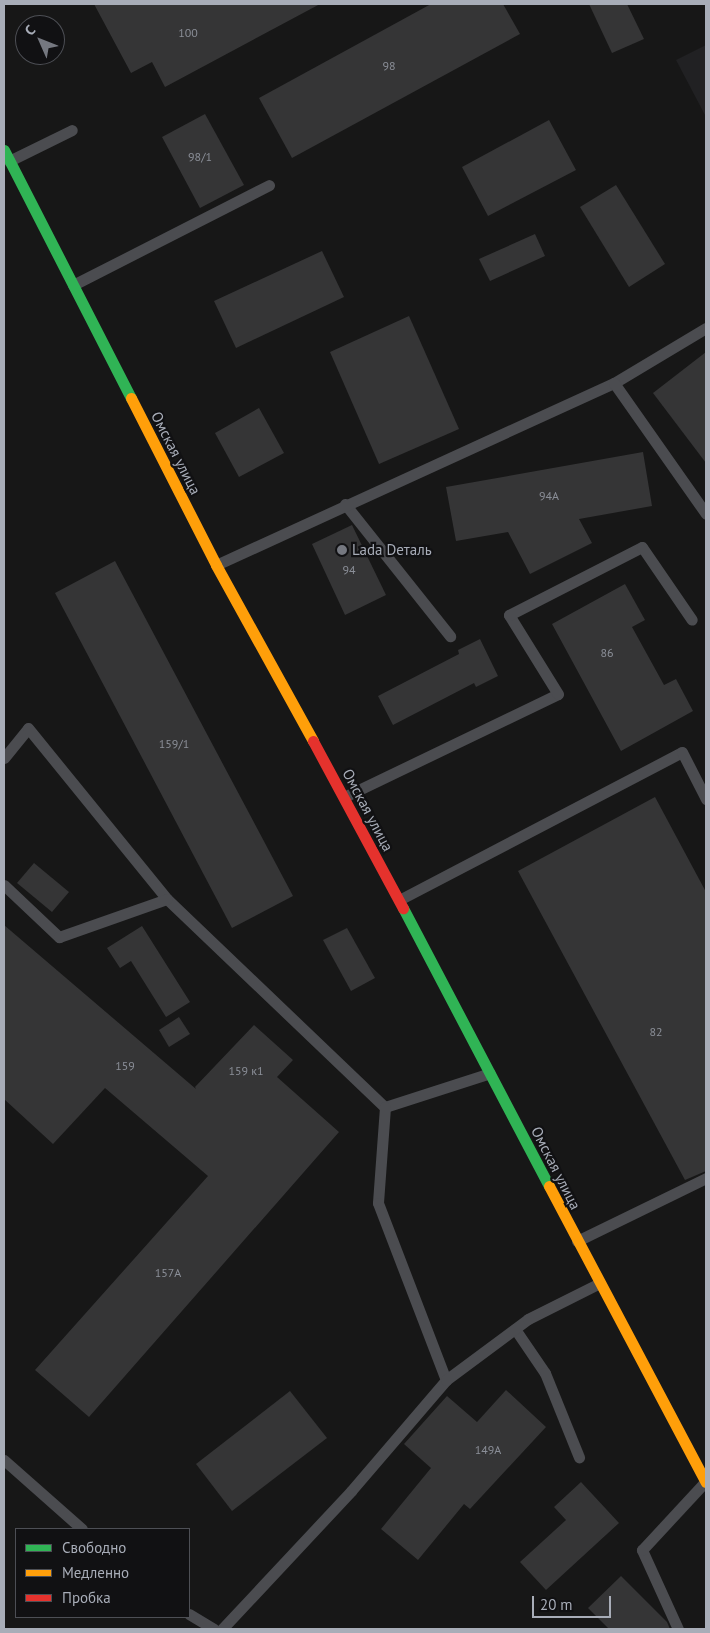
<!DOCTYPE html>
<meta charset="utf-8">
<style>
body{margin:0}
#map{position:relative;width:710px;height:1633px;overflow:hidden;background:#171717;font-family:"PT Sans",sans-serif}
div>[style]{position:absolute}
.built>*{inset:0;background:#212123}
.building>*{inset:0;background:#353536}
.lane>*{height:11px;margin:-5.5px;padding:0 5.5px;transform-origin:5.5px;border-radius:5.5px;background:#4b4c50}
.fast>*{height:11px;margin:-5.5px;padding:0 5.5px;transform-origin:5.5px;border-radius:5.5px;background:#30b455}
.slow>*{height:11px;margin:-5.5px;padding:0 5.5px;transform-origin:5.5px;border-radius:5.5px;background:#ff9f0a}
.jam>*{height:11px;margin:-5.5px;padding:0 5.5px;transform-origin:5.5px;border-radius:5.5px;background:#e5322d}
.dots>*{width:14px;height:14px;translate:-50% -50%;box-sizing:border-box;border:2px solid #111113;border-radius:50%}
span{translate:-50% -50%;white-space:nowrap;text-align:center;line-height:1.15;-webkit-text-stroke:4.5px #111113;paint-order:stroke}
.number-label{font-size:12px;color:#8b8f98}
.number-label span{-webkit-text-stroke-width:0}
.street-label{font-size:15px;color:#a8adb8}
.poi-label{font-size:15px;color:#a8adb8}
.left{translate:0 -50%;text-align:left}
.frame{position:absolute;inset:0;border:5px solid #a8adb8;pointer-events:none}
.legend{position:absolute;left:15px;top:1528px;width:175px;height:90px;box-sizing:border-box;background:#111113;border:1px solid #4d4f55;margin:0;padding:6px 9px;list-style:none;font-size:15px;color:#a8adb8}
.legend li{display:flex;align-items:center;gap:10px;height:25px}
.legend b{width:25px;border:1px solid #4d4f55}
.north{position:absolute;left:15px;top:15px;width:50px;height:50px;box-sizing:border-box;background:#111113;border:1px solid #4d4f55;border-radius:50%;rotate:314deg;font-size:14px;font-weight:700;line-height:20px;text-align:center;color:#a8adb8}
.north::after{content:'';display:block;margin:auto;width:18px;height:22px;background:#757880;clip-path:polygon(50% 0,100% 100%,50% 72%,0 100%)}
.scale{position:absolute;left:532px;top:1596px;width:79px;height:22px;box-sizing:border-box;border:2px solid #a8adb8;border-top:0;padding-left:6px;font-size:15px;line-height:18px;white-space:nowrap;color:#a8adb8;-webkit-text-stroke:4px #111113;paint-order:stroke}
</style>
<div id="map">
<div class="built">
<i style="clip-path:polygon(706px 45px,706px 117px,676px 60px)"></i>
</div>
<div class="building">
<i style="clip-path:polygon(94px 4px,320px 4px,165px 87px,152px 62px,131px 73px)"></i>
<i style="clip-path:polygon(431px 4px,503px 4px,520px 34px,292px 158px,259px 98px)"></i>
<i style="clip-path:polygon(589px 4px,627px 4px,644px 39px,612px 53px)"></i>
<i style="clip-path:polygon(205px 114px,244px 185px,200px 208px,162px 137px)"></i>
<i style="clip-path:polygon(549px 120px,576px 170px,488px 216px,462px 167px)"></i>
<i style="clip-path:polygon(616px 185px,665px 264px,629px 287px,580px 207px)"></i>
<i style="clip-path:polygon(535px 234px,545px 256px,490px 281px,479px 259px)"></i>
<i style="clip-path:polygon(322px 251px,344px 297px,236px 348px,214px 301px)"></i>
<i style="clip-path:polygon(409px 316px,459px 429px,379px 464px,330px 352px)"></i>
<i style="clip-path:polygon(706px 352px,706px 463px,653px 393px)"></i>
<i style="clip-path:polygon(259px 408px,284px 453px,239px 477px,215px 433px)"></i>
<i style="clip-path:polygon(643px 452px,652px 506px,579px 519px,592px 543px,530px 574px,508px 532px,456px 541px,446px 487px)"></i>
<i style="clip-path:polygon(352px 525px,386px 595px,345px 615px,312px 544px)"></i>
<i style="clip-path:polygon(115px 561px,293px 896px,232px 928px,55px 593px)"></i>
<i style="clip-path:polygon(625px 584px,645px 620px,632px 627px,664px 685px,676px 679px,693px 711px,621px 751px,552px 624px)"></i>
<i style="clip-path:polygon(480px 639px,498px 676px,476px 687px,474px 683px,393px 725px,378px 696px,459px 654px,458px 650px)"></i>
<i style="clip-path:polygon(655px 797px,706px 892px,706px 1171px,685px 1180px,518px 871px)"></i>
<i style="clip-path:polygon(34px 863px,69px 892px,52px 912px,17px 883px)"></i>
<i style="clip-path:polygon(4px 925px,196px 1089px,195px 1087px,254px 1025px,293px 1060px,277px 1077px,339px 1132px,89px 1417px,35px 1370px,208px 1176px,105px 1088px,53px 1144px,4px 1099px)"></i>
<i style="clip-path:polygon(142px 926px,190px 1002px,166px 1017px,131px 961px,120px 968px,107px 948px)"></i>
<i style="clip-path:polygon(347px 928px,375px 978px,351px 991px,323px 940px)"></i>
<i style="clip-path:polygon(179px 1017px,190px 1034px,169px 1047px,159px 1030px)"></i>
<i style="clip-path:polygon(506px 1390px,546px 1427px,470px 1509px,464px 1504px,418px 1560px,381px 1529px,431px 1468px,404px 1444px,447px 1396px,477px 1422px)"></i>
<i style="clip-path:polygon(290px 1391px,327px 1438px,232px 1511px,196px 1464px)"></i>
<i style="clip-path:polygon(581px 1482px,619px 1523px,546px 1590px,520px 1562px,566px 1520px,554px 1507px)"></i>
<i style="clip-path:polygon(621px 1576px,667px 1622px,670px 1629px,609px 1629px,588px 1608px)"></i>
</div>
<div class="lane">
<i style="left:9px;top:161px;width:70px;rotate:-26.2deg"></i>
<i style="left:73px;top:285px;width:220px;rotate:-27deg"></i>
<i style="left:614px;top:383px;width:107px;rotate:-30.9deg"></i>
<i style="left:345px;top:504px;width:169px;rotate:51.5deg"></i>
<i style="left:216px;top:565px;width:438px;rotate:-24.6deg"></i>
<i style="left:614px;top:383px;width:160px;rotate:54.9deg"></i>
<i style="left:4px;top:758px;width:38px;rotate:-51deg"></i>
<i style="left:28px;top:728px;width:220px;rotate:50.9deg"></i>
<i style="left:167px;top:899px;width:301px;rotate:43.7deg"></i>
<i style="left:385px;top:1107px;width:110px;rotate:-17.9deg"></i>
<i style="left:344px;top:797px;width:237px;rotate:-25.7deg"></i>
<i style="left:558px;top:694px;width:93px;rotate:-121.8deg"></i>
<i style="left:509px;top:615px;width:149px;rotate:-27.1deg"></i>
<i style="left:642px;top:547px;width:88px;rotate:55.6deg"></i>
<i style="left:4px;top:885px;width:76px;rotate:43.4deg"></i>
<i style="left:59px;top:937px;width:114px;rotate:-19.4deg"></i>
<i style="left:399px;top:900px;width:319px;rotate:-27.6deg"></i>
<i style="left:682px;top:752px;width:53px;rotate:62.9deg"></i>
<i style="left:385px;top:1107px;width:96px;rotate:94.2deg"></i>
<i style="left:378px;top:1203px;width:190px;rotate:69deg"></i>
<i style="left:577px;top:1241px;width:144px;rotate:-26deg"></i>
<i style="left:515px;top:1329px;width:53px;rotate:55.7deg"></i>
<i style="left:545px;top:1373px;width:91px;rotate:68deg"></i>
<i style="left:4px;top:1460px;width:104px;rotate:41.5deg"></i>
<i style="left:189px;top:1614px;width:29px;rotate:31deg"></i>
<i style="left:222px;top:1629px;width:189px;rotate:-46.9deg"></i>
<i style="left:351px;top:1491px;width:146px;rotate:-49.4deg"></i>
<i style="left:446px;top:1380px;width:102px;rotate:-36.6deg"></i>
<i style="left:528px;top:1319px;width:80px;rotate:-26.6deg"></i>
<i style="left:678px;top:1629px;width:87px;rotate:-114.5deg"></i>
<i style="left:642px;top:1550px;width:94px;rotate:-47.2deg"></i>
</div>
<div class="fast">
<i style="left:4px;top:150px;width:279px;rotate:62.9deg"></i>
<i style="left:403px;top:908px;width:314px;rotate:62.3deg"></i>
</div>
<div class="slow">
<i style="left:131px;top:398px;width:187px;rotate:63deg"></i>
<i style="left:216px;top:565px;width:201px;rotate:61.1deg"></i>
<i style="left:549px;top:1186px;width:335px;rotate:62.1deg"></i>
</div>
<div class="jam">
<i style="left:313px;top:741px;width:190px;rotate:61.7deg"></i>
</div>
<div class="dots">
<i style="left:342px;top:550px;background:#757880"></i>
</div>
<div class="number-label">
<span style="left:188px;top:33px">100</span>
<span style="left:389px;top:66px">98</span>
<span style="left:200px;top:157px">98/1</span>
<span style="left:549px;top:496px">94А</span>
<span style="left:349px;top:570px">94</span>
<span style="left:607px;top:653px">86</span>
<span style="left:174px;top:744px">159/1</span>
<span style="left:656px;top:1032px">82</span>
<span style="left:125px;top:1066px">159</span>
<span style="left:246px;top:1071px">159 к1</span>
<span style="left:168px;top:1273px">157А</span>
<span style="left:488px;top:1450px">149А</span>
</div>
<div class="street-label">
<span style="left:176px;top:453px;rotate:63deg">Омская улица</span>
<span style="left:368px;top:810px;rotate:62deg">Омская улица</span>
<span style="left:556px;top:1168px;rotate:63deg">Омская улица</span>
</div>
<div class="poi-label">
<span class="left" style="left:352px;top:550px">Lada Dеталь</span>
</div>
<div class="frame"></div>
<ul class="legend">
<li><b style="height:6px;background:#30b455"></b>Свободно</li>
<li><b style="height:6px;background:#ff9f0a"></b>Медленно</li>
<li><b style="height:6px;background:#e5322d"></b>Пробка</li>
</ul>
<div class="north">С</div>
<div class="scale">20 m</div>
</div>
